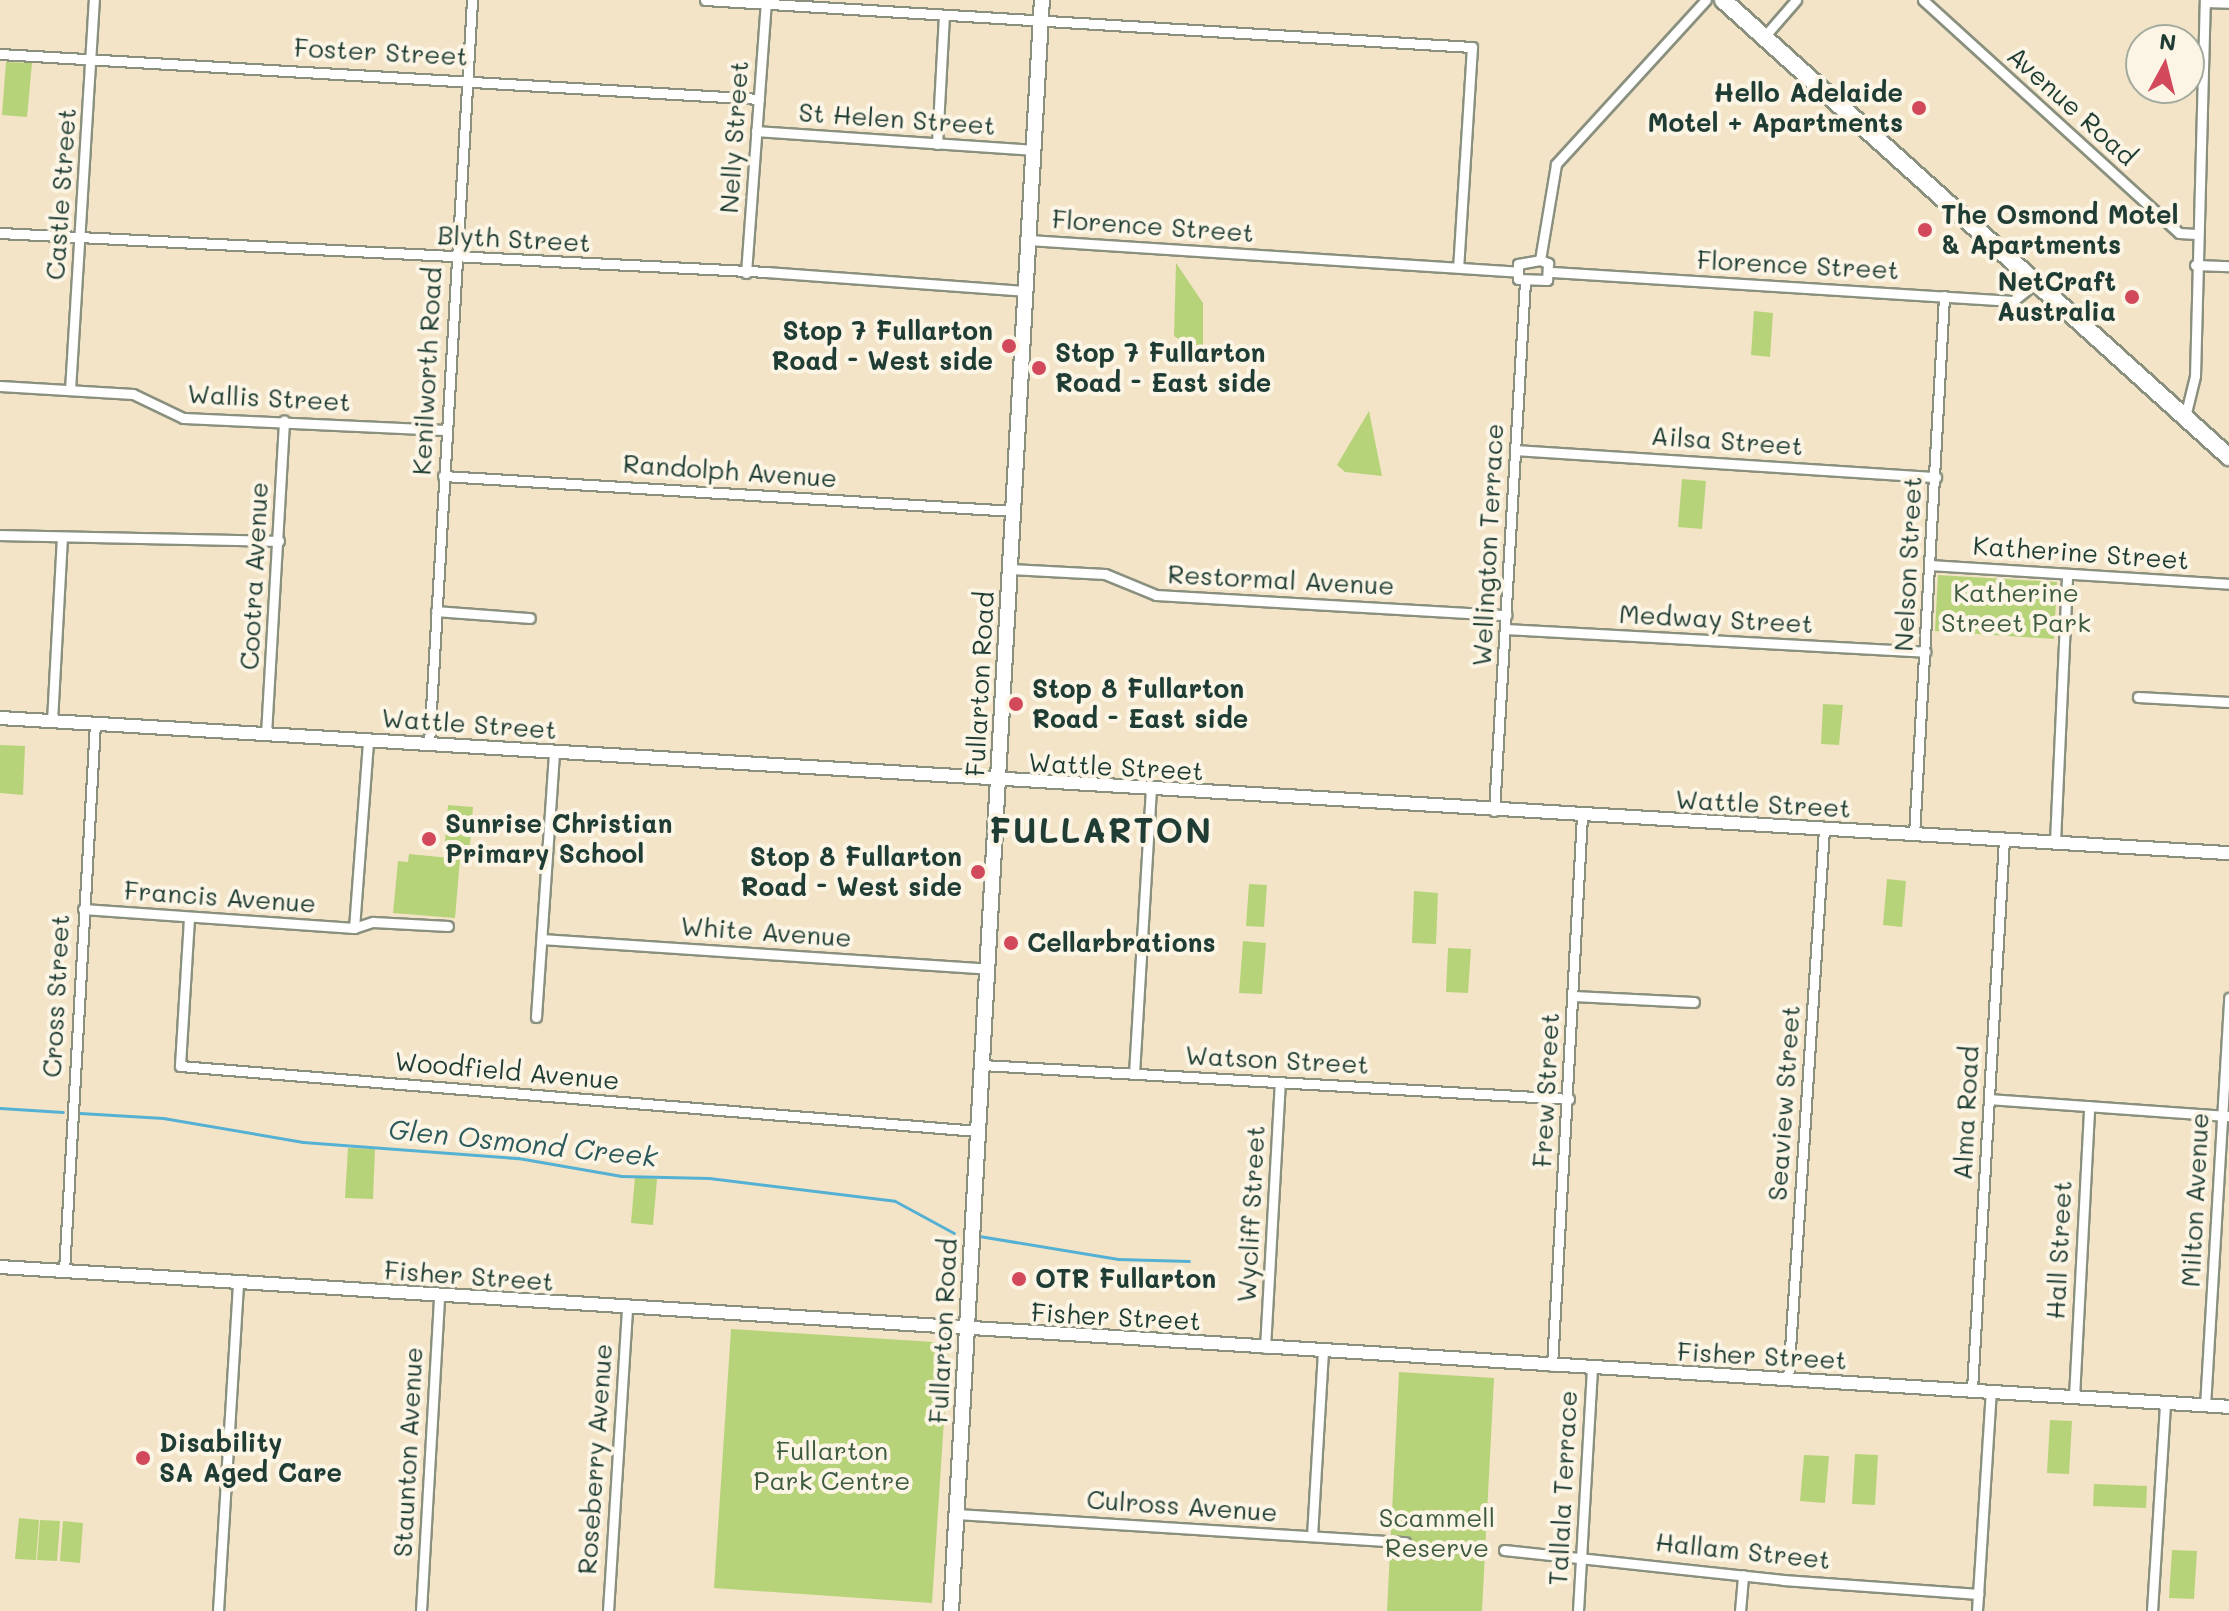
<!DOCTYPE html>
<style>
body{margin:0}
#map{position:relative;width:2229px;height:1611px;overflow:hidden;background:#f3e4c8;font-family:Mali,sans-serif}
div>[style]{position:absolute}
.green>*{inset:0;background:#b7d379}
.stream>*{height:3px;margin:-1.5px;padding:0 1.5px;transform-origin:1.5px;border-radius:1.5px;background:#55b1d3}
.roads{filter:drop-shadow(2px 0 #89907e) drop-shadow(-2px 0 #89907e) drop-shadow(0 2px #89907e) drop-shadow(0 -2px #89907e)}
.street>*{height:9px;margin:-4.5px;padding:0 4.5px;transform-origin:4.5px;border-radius:4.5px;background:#fff}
.secondary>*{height:12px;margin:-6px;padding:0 6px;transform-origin:6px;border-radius:6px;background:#fff}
.primary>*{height:14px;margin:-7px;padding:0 7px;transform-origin:7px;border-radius:7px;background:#fff}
.highway>*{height:16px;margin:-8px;padding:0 8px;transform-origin:8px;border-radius:8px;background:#fff}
.dots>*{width:22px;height:22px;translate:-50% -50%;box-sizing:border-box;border:4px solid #fcf5e5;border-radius:50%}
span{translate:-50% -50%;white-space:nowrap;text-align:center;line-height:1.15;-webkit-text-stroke:8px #fcf5e5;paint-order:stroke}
.street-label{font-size:26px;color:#1f3d34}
.poi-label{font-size:26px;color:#1f3d34;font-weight:700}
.right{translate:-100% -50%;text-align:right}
.left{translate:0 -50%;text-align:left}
.park-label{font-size:26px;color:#3d5b42}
.water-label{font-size:28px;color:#2c5a5c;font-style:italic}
.district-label{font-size:34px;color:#1f3d34;font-weight:700;letter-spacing:2px}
.north{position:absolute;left:2125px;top:24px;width:80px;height:80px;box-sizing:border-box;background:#fcf5e5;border:2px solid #a4ab9e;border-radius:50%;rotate:7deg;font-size:22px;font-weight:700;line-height:32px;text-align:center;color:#1f3d34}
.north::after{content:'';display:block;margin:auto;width:28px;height:36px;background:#d1495b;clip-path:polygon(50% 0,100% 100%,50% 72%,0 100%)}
</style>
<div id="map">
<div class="green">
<i style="clip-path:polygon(6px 62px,32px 63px,27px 117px,2px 115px)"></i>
<i style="clip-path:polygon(1176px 263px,1203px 303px,1203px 345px,1197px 352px,1174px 336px)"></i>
<i style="clip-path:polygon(1754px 311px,1773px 313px,1770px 357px,1751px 355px)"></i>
<i style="clip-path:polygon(1369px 411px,1382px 476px,1345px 472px,1337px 465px)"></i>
<i style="clip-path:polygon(1682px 479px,1706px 481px,1702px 529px,1678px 527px)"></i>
<i style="clip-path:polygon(1938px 575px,2057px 582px,2054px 639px,1935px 631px)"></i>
<i style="clip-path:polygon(1823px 704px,1843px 705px,1839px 745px,1821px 744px)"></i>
<i style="clip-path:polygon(0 745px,25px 746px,23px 795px,0 793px)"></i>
<i style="clip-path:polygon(448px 805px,473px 807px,469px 856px,444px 854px)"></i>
<i style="clip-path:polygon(409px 854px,460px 859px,455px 918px,393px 913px,398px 861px,408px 862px)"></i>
<i style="clip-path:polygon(1887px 879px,1906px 881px,1902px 927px,1883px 925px)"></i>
<i style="clip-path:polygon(1249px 884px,1267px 885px,1264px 927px,1246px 926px)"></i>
<i style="clip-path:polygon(1414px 891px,1438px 893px,1436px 944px,1412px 943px)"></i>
<i style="clip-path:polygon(1243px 941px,1266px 943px,1262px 994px,1239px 993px)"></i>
<i style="clip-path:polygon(1448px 948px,1471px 949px,1468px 993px,1446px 992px)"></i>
<i style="clip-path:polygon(348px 1148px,375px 1149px,373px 1199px,345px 1198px)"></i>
<i style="clip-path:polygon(635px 1177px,657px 1179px,653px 1225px,631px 1223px)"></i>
<i style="clip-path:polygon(731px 1329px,949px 1343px,932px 1603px,714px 1588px)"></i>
<i style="clip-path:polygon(1399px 1372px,1494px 1378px,1482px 1611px,1387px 1611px)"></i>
<i style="clip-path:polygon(2050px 1420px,2072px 1421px,2069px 1474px,2047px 1473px)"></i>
<i style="clip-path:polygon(1855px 1454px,1878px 1455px,1875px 1505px,1852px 1504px)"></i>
<i style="clip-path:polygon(1804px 1455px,1829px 1456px,1825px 1503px,1800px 1501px)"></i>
<i style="clip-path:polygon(2094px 1484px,2147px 1486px,2146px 1508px,2093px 1506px)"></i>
<i style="clip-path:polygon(19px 1518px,39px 1520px,36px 1560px,15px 1559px)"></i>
<i style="clip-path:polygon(40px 1520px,60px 1521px,57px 1561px,37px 1560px)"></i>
<i style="clip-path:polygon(63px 1521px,83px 1523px,80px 1563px,60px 1561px)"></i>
<i style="clip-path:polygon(2172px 1550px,2197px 1551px,2194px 1599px,2169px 1598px)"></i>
</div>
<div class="stream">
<i style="left:0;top:1108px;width:63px;rotate:3.6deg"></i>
<i style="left:80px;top:1113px;width:83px;rotate:3.4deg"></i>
<i style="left:163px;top:1118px;width:142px;rotate:9.7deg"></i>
<i style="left:303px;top:1142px;width:216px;rotate:4.3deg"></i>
<i style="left:518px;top:1158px;width:105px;rotate:9.9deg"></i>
<i style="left:621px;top:1176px;width:88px;rotate:1.3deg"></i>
<i style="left:709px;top:1178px;width:187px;rotate:7deg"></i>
<i style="left:895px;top:1201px;width:67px;rotate:28.5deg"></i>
<i style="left:979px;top:1236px;width:141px;rotate:9.4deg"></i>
<i style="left:1118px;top:1259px;width:71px;rotate:1.6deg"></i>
</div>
<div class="roads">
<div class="street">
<i style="left:705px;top:0;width:768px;rotate:3.51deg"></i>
<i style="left:1472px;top:47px;width:220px;rotate:93.6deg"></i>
<i style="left:1923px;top:0;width:346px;rotate:42.3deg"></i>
<i style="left:2179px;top:233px;width:17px;rotate:3deg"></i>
<i style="left:2205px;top:2px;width:24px;rotate:2deg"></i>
<i style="left:1764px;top:37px;width:49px;rotate:-49.1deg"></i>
<i style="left:0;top:54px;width:760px;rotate:3.39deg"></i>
<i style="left:756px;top:131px;width:279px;rotate:3.9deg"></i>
<i style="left:937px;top:144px;width:128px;rotate:-86.9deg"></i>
<i style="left:0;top:233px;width:768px;rotate:2.91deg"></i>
<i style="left:767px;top:272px;width:260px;rotate:4.2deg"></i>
<i style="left:1029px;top:240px;width:486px;rotate:3.7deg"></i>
<i style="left:1540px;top:260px;width:97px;rotate:-80.5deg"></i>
<i style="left:1556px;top:164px;width:222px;rotate:-47.6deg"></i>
<i style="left:1540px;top:260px;width:9px;rotate:21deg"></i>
<i style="left:1548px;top:263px;width:17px;rotate:93deg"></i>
<i style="left:1547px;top:280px;width:29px;rotate:-178deg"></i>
<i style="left:1518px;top:279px;width:15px;rotate:-90deg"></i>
<i style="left:1518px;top:264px;width:22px;rotate:-10deg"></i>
<i style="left:2195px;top:265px;width:34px;rotate:2deg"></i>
<i style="left:1552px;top:272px;width:462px;rotate:3.6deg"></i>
<i style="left:2013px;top:301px;width:28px;rotate:-39deg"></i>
<i style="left:746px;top:273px;width:271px;rotate:-85.8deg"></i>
<i style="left:0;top:386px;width:133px;rotate:3.4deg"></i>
<i style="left:133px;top:394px;width:55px;rotate:25.6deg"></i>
<i style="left:183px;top:418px;width:263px;rotate:2.6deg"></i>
<i style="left:70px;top:390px;width:391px;rotate:-86.5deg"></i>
<i style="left:2185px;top:417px;width:42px;rotate:-76.3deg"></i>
<i style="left:2195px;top:376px;width:376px;rotate:-88.5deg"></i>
<i style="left:1515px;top:450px;width:422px;rotate:3.7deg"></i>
<i style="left:443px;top:476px;width:571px;rotate:3.51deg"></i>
<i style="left:0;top:535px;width:279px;rotate:1.2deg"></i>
<i style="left:1930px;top:565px;width:300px;rotate:3.6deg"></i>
<i style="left:1010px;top:569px;width:95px;rotate:3deg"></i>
<i style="left:1105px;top:574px;width:55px;rotate:22.4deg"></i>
<i style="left:1156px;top:595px;width:351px;rotate:3.3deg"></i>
<i style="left:436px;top:611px;width:94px;rotate:4.3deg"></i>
<i style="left:1505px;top:629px;width:421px;rotate:3.1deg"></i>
<i style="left:2138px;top:697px;width:91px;rotate:3.1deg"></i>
<i style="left:52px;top:721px;width:182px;rotate:-86.9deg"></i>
<i style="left:266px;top:734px;width:314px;rotate:-86.7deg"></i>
<i style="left:429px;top:744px;width:745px;rotate:-86.69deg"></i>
<i style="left:1494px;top:811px;width:530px;rotate:-86.65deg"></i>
<i style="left:1914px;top:835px;width:540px;rotate:-86.81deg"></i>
<i style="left:2055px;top:842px;width:268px;rotate:-87.4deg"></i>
<i style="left:83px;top:909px;width:272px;rotate:4deg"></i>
<i style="left:354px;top:928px;width:20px;rotate:-18deg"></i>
<i style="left:373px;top:922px;width:75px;rotate:3.1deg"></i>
<i style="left:189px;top:918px;width:148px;rotate:93.5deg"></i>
<i style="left:180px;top:1066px;width:801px;rotate:4.66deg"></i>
<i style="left:354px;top:928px;width:189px;rotate:-85.7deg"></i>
<i style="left:542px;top:939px;width:447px;rotate:3.8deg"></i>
<i style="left:1573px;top:996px;width:121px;rotate:2.8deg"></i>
<i style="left:536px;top:1017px;width:267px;rotate:-86.1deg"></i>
<i style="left:982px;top:1065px;width:588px;rotate:3.31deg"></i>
<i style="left:1134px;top:1074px;width:284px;rotate:-86.6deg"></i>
<i style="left:1989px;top:1099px;width:241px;rotate:4.1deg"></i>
<i style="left:64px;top:1271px;width:549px;rotate:-86.76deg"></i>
<i style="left:1265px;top:1348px;width:266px;rotate:-86.8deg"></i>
<i style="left:1552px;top:1366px;width:551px;rotate:-86.88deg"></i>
<i style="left:1788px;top:1380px;width:552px;rotate:-86.26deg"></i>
<i style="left:1972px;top:1389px;width:551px;rotate:-86.67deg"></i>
<i style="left:2074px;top:1397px;width:291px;rotate:-87deg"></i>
<i style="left:2205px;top:1406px;width:409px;rotate:-86.6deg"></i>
<i style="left:957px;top:1514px;width:449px;rotate:3.6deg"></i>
<i style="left:1312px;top:1536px;width:184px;rotate:-86.6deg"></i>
<i style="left:1504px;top:1550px;width:281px;rotate:6.1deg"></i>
<i style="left:1783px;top:1580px;width:196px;rotate:4.1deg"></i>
<i style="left:218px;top:1611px;width:328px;rotate:-86.5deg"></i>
<i style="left:421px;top:1611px;width:316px;rotate:-86.7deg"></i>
<i style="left:608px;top:1611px;width:303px;rotate:-86.4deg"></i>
<i style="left:1578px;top:1611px;width:243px;rotate:-86.7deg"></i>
<i style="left:1740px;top:1611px;width:36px;rotate:-85deg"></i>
<i style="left:1977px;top:1611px;width:220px;rotate:-86.4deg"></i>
<i style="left:2152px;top:1611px;width:208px;rotate:-86.4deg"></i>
</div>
<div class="secondary">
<i style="left:0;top:718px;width:2233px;rotate:3.47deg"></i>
<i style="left:0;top:1267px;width:2233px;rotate:3.59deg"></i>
</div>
<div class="primary">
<i style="left:951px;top:1611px;width:1614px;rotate:-86.77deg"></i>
</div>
<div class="highway">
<i style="left:1723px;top:0;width:682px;rotate:42.09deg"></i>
</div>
</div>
<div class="dots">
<i style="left:1919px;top:108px;background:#d1495b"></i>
<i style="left:1925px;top:230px;background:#d1495b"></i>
<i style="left:2132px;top:297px;background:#d1495b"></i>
<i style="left:1009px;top:346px;background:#d1495b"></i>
<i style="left:1039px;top:368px;background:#d1495b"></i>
<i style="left:1016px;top:704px;background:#d1495b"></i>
<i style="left:429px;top:839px;background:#d1495b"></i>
<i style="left:978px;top:872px;background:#d1495b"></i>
<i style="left:1011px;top:943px;background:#d1495b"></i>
<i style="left:1019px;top:1279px;background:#d1495b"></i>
<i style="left:143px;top:1458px;background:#d1495b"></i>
</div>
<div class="street-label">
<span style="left:381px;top:52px;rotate:3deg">Foster Street</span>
<span style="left:2072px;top:106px;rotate:42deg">Avenue Road</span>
<span style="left:897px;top:119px;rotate:4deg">St Helen Street</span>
<span style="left:734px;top:137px;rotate:-86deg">Nelly Street</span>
<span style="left:61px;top:194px;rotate:-86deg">Castle Street</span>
<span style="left:1153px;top:226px;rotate:4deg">Florence Street</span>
<span style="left:514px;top:239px;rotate:3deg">Blyth Street</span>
<span style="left:1798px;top:265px;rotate:3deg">Florence Street</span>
<span style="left:427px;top:371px;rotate:-87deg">Kenilworth Road</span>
<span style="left:269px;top:398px;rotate:3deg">Wallis Street</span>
<span style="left:1727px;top:441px;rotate:4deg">Ailsa Street</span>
<span style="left:730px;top:471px;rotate:4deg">Randolph Avenue</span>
<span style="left:1488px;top:545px;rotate:-87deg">Wellington Terrace</span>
<span style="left:2081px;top:553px;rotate:4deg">Katherine Street</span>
<span style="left:1908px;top:564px;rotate:-87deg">Nelson Street</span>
<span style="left:254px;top:576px;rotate:-87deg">Cootra Avenue</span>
<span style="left:1281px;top:580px;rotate:3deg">Restormal Avenue</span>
<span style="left:1716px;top:619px;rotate:3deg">Medway Street</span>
<span style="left:980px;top:684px;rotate:-87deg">Fullarton Road</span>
<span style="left:469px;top:724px;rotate:4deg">Wattle Street</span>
<span style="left:1116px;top:767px;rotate:3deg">Wattle Street</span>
<span style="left:1763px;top:804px;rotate:3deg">Wattle Street</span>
<span style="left:220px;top:897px;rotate:4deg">Francis Avenue</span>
<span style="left:766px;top:932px;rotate:4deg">White Avenue</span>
<span style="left:56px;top:996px;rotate:-87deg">Cross Street</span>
<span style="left:1277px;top:1060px;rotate:3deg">Watson Street</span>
<span style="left:507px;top:1071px;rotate:5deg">Woodfield Avenue</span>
<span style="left:1546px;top:1090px;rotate:-87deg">Frew Street</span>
<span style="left:1784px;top:1103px;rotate:-86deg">Seaview Street</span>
<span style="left:1966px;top:1113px;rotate:-87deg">Alma Road</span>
<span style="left:2195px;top:1200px;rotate:-87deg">Milton Avenue</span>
<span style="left:1251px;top:1214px;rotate:-87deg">Wycliff Street</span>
<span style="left:2059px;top:1250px;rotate:-87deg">Hall Street</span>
<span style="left:469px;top:1276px;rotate:4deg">Fisher Street</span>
<span style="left:1116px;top:1317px;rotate:3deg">Fisher Street</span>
<span style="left:943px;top:1331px;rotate:-87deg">Fullarton Road</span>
<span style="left:1762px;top:1356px;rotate:3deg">Fisher Street</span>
<span style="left:408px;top:1452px;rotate:-87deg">Staunton Avenue</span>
<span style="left:595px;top:1459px;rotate:-86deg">Roseberry Avenue</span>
<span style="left:1563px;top:1488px;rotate:-87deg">Tallala Terrace</span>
<span style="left:1182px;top:1506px;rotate:4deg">Culross Avenue</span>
<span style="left:1743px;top:1551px;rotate:6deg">Hallam Street</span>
</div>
<div class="poi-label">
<span class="right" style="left:1903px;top:108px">Hello Adelaide<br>Motel + Apartments</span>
<span class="left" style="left:1941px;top:230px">The Osmond Motel<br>&amp; Apartments</span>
<span class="right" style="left:2116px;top:297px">NetCraft<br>Australia</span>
<span class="right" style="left:993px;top:346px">Stop 7 Fullarton<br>Road - West side</span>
<span class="left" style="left:1055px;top:368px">Stop 7 Fullarton<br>Road - East side</span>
<span class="left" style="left:1032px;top:704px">Stop 8 Fullarton<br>Road - East side</span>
<span class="left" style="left:445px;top:839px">Sunrise Christian<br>Primary School</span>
<span class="right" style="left:962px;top:872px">Stop 8 Fullarton<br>Road - West side</span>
<span class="left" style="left:1027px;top:943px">Cellarbrations</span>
<span class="left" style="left:1035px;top:1279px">OTR Fullarton</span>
<span class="left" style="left:159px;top:1458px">Disability<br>SA Aged Care</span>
</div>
<div class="park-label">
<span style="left:2016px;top:608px">Katherine<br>Street Park</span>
<span style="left:832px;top:1466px">Fullarton<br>Park Centre</span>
<span style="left:1437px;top:1533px">Scammell<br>Reserve</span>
</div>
<div class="water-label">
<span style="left:523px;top:1142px;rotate:6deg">Glen Osmond Creek</span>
</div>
<div class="district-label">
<span style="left:1101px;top:830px">FULLARTON</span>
</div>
<div class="north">N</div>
</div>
